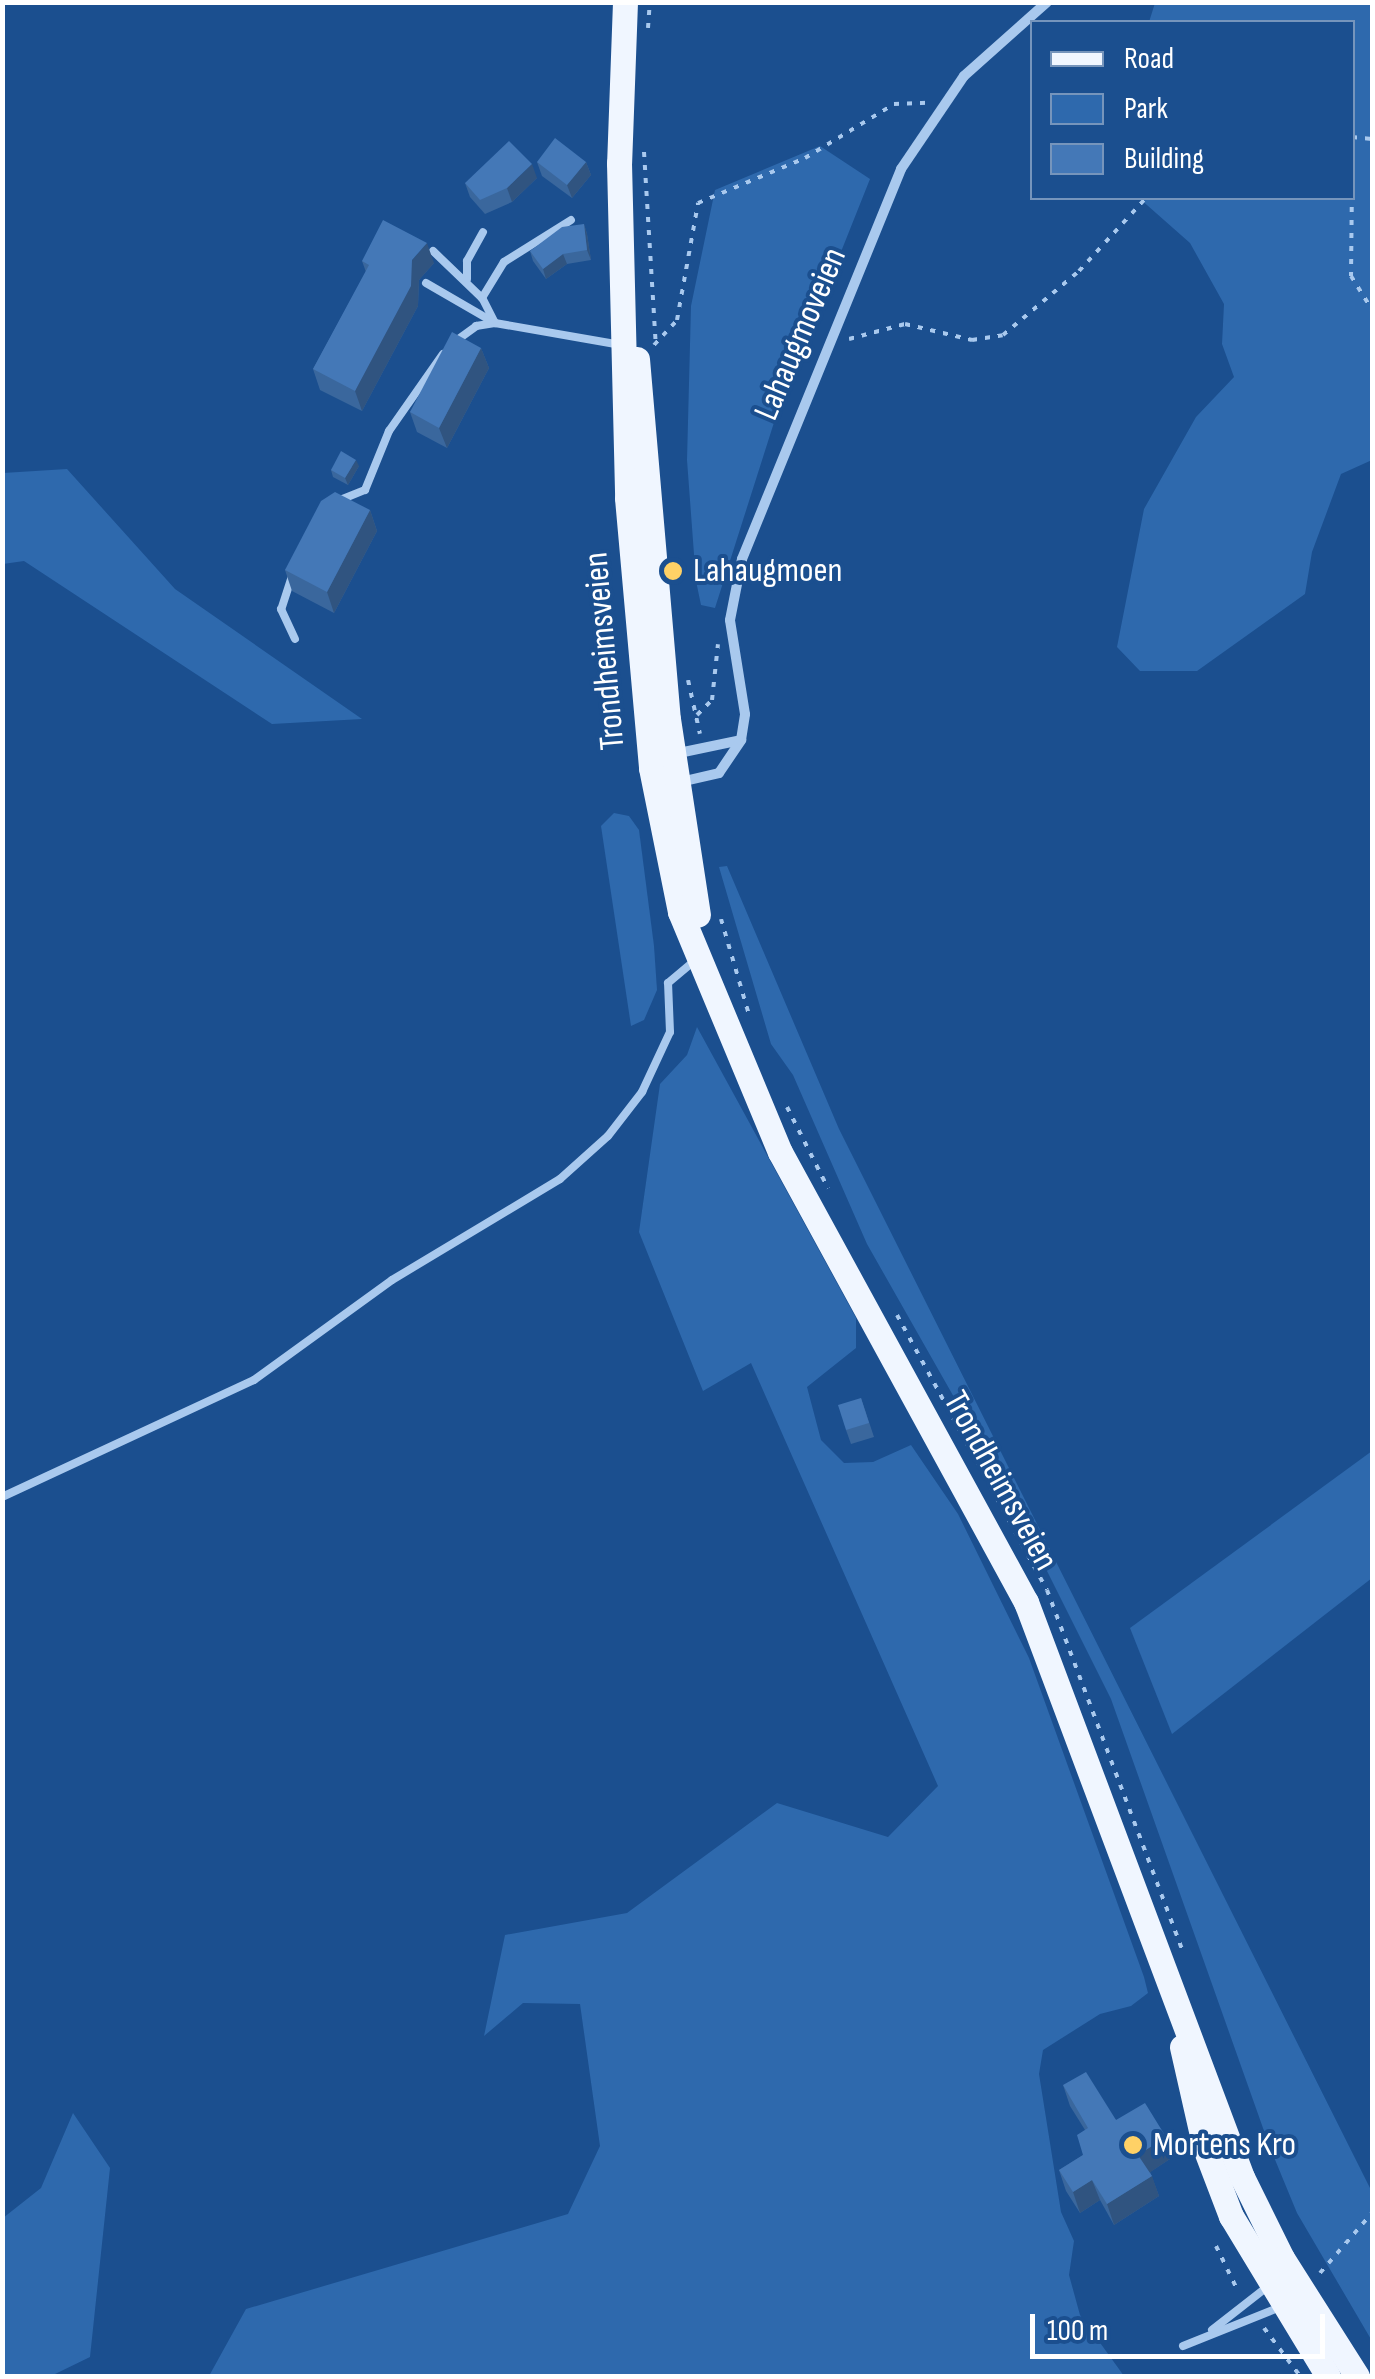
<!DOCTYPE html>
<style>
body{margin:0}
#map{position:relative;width:1375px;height:2379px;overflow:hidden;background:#1b4f8f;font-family:"Sofia Sans Condensed",sans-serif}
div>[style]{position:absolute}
.green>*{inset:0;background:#2e69ad}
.path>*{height:4px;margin-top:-2px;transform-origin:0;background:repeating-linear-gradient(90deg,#a9c9ee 0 5px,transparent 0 13px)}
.lane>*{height:8px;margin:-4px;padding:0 4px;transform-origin:4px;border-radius:4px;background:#a9c9ee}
.street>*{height:10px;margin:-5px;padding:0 5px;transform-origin:5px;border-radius:5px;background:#a9c9ee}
.primary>*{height:25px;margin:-12.5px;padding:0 12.5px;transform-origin:12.5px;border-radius:12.5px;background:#f0f6ff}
.wall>*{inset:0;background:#3a679d}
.shaded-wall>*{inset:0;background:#305480}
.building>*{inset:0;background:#4478b7}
.dots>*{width:28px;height:28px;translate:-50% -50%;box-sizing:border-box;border:5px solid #1b4f8f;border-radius:50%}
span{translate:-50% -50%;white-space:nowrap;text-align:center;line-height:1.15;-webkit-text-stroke:8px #1b4f8f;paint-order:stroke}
.street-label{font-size:35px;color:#fff}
.poi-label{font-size:35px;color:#fff}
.left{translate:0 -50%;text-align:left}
.frame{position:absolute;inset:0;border:5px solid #fff;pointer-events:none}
.legend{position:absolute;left:1030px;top:20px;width:325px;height:180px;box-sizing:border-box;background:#1b4f8f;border:2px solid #7695bc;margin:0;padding:12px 18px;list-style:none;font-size:30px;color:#fff}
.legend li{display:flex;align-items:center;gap:20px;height:50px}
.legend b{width:50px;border:2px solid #7695bc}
.scale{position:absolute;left:1030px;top:2314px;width:295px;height:45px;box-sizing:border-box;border:5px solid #fff;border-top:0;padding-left:12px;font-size:30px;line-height:35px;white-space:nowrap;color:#fff;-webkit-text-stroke:8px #1b4f8f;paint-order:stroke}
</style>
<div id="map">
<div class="green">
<i style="clip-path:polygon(1155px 3px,1372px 3px,1372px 460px,1341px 474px,1312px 552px,1305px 594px,1197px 671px,1140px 671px,1117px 647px,1144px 509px,1196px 417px,1234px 377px,1222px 344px,1224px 304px,1190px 243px,1139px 198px,1352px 198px,1352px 22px,1149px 22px)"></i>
<i style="clip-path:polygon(820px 146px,870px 179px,778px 410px,715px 608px,701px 605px,696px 581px,687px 460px,691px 306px,715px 190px)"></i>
<i style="clip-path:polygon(67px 469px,175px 589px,362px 719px,272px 724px,24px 561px,3px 564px,3px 473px)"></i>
<i style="clip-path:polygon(614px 813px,629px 816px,639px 830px,654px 946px,657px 990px,644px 1020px,631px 1026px,601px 826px)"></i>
<i style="clip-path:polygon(727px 866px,839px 1129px,1372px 2192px,1372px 2341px,1297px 2213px,1269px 2145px,1111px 1699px,1005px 1487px,867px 1244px,793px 1075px,771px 1044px,719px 867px)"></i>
<i style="clip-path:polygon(697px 1027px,856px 1318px,856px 1348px,807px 1387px,821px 1440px,844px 1463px,873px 1462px,911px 1445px,958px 1514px,1029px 1658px,1144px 1977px,1148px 1993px,1131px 2006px,1100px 2014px,1043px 2050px,1039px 2074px,1061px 2212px,1074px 2241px,1069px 2275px,1080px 2315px,1124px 2376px,209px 2376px,246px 2309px,568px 2214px,600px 2146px,580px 2004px,523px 2003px,484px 2036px,505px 1935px,627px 1913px,777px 1803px,888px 1837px,938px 1786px,751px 1363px,703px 1391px,639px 1232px,660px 1084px,687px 1055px)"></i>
<i style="clip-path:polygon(1372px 1451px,1372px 1578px,1172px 1734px,1130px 1628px)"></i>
<i style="clip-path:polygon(73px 2113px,110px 2168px,90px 2357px,51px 2376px,3px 2376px,3px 2218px,41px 2188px)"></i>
</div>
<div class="path">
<i style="left:648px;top:28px;width:26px;rotate:-86deg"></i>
<i style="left:1352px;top:137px;width:20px;rotate:6deg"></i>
<i style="left:644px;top:152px;width:195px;rotate:86.5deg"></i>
<i style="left:1352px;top:181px;width:95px;rotate:90.6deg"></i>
<i style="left:1351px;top:276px;width:40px;rotate:58deg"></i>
<i style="left:849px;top:339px;width:58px;rotate:-15deg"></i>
<i style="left:905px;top:324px;width:69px;rotate:13.4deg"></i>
<i style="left:972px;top:340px;width:31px;rotate:-9deg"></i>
<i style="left:1003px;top:335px;width:99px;rotate:-40.1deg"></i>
<i style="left:1079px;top:271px;width:99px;rotate:-47.5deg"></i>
<i style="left:654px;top:345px;width:34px;rotate:-47deg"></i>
<i style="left:677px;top:320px;width:119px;rotate:-79.8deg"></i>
<i style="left:698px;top:203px;width:116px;rotate:-22.8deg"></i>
<i style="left:805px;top:158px;width:104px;rotate:-31.2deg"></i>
<i style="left:894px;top:104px;width:34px;rotate:-2deg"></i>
<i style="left:688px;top:680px;width:55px;rotate:77.5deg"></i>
<i style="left:697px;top:715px;width:21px;rotate:-45deg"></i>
<i style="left:712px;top:700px;width:56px;rotate:-83.9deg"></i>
<i style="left:721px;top:919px;width:100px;rotate:73.7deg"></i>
<i style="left:787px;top:1107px;width:91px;rotate:63.2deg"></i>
<i style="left:897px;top:1315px;width:313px;rotate:61.4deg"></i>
<i style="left:1047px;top:1590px;width:387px;rotate:69.4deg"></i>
<i style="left:1216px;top:2246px;width:46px;rotate:64deg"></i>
<i style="left:1320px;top:2273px;width:79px;rotate:-49.1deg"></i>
<i style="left:1264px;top:2328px;width:60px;rotate:53.1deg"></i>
</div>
<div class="lane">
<i style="left:433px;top:251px;width:68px;rotate:43.8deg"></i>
<i style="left:467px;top:279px;width:18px;rotate:-90deg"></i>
<i style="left:467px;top:261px;width:33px;rotate:-61deg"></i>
<i style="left:426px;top:283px;width:80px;rotate:30.1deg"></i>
<i style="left:495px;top:323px;width:28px;rotate:-117deg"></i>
<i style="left:482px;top:298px;width:42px;rotate:-58.6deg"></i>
<i style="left:504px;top:262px;width:79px;rotate:-32.1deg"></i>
<i style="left:453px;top:343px;width:29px;rotate:-36deg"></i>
<i style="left:476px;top:326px;width:19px;rotate:-9deg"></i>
<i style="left:495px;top:323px;width:128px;rotate:9.9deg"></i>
<i style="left:340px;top:500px;width:27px;rotate:-22deg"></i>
<i style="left:365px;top:490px;width:64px;rotate:-67.9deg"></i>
<i style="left:389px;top:431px;width:94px;rotate:-55deg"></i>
<i style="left:293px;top:573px;width:38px;rotate:108deg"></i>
<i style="left:281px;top:609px;width:33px;rotate:65deg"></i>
<i style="left:2px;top:1497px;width:278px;rotate:-24.9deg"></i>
<i style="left:254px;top:1380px;width:170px;rotate:-35.9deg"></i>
<i style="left:392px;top:1280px;width:196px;rotate:-31deg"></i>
<i style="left:560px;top:1179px;width:64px;rotate:-41.9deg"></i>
<i style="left:608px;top:1136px;width:56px;rotate:-52.3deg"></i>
<i style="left:642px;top:1092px;width:66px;rotate:-65deg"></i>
<i style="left:670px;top:1032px;width:49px;rotate:-92.3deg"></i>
<i style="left:668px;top:983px;width:33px;rotate:-40deg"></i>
<i style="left:1212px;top:2330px;width:70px;rotate:-38deg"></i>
<i style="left:1183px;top:2346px;width:108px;rotate:-21.8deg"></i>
</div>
<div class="street">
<i style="left:674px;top:754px;width:68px;rotate:-11.8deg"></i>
<i style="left:676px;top:783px;width:44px;rotate:-13.1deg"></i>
<i style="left:719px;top:773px;width:40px;rotate:-56deg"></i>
<i style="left:741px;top:740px;width:26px;rotate:-81deg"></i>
<i style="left:745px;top:714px;width:95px;rotate:-99.1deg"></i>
<i style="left:730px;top:620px;width:62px;rotate:-78.9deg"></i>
<i style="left:742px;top:559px;width:421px;rotate:-67.8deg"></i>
<i style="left:901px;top:169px;width:112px;rotate:-55.9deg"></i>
<i style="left:964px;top:76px;width:111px;rotate:-41.7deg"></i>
</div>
<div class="primary">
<i style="left:625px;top:2px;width:161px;rotate:92.1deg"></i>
<i style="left:619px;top:163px;width:335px;rotate:88.6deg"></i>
<i style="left:627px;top:498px;width:271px;rotate:84.9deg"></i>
<i style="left:651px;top:768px;width:147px;rotate:78.6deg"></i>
<i style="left:680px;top:912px;width:260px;rotate:67.4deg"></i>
<i style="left:780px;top:1152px;width:513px;rotate:61.34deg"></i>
<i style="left:1026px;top:1602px;width:614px;rotate:69.41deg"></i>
<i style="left:1242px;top:2177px;width:90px;rotate:63.7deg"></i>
<i style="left:1282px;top:2258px;width:140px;rotate:57.6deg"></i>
<i style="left:637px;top:359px;width:361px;rotate:85.1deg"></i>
<i style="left:668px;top:719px;width:198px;rotate:81.3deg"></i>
<i style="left:1182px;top:2047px;width:104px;rotate:77.2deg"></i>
<i style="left:1205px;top:2148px;width:73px;rotate:69.1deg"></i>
<i style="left:1231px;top:2216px;width:187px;rotate:58.8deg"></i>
</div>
<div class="wall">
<i style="clip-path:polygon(537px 162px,586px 162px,591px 175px,572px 198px,542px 176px)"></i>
<i style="clip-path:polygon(537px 178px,512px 202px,485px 214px,470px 197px,465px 183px)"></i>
<i style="clip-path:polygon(584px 224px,587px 234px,591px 260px,567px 264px,546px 279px,533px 261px,530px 251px)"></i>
<i style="clip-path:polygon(362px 261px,434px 263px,419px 280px,418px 306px,362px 411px,320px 390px,313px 369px,366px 272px)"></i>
<i style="clip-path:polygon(481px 348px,489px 368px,447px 448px,417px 432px,410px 412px)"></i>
<i style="clip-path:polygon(359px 466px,348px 485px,333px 477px,331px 470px)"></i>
<i style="clip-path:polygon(370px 510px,377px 531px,334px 613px,292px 591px,285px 570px)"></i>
<i style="clip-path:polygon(861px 1398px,874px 1437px,851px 1444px,846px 1430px)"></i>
<i style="clip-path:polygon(1063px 2085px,1173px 2157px,1150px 2172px,1159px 2196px,1114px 2225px,1100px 2200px,1080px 2213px,1066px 2191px,1059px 2170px,1083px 2155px,1085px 2130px,1070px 2106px)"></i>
</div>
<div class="shaded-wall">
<i style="clip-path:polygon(586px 162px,591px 175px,572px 198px,567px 185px)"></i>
<i style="clip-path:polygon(532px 164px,537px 178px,512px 202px,507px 188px)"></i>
<i style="clip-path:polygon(584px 224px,587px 234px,591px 260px,587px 250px)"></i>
<i style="clip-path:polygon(427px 243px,434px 263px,419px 280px,418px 306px,362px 411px,355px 391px,412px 260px)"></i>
<i style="clip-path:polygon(563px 254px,567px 264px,546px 279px,543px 269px)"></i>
<i style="clip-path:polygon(481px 348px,489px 368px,447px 448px,439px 428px)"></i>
<i style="clip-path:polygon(356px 460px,359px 466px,348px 485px,345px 478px)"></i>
<i style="clip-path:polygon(370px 510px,377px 531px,334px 613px,327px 592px)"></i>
<i style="clip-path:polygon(1166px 2137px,1173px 2157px,1146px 2175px,1138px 2155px)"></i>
<i style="clip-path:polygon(1152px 2176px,1159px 2196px,1114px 2225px,1107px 2204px)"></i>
<i style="clip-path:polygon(1092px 2180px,1100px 2200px,1080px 2213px,1073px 2192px)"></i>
</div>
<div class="building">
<i style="clip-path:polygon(555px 138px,586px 162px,567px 185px,537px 162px)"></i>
<i style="clip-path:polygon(509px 141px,532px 164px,507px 188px,480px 200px,465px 183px)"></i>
<i style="clip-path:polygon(383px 220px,427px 243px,412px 260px,411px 286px,355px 391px,313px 369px,369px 265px,362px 261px)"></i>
<i style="clip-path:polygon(584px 224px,587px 250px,563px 254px,543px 269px,530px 251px,562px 227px)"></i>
<i style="clip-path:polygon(452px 332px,481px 348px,439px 428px,410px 412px)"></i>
<i style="clip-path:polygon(341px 451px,356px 460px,345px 478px,331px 470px)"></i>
<i style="clip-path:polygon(335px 492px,370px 510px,327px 592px,285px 570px,321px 501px)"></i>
<i style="clip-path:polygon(861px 1398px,869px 1423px,846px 1430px,838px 1405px)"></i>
<i style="clip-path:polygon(1086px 2072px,1116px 2120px,1145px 2103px,1166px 2137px,1138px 2155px,1152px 2176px,1107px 2204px,1092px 2180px,1073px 2192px,1059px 2170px,1083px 2155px,1077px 2135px,1088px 2128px,1063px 2085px)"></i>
</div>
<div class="dots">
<i style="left:673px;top:571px;background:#ffd166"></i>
<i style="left:1133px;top:2145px;background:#ffd166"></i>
</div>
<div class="street-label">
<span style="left:801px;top:334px;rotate:-67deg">Lahaugmoveien</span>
<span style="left:605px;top:651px;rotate:-95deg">Trondheimsveien</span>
<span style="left:1000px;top:1481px;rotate:61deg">Trondheimsveien</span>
</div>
<div class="poi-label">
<span class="left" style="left:693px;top:571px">Lahaugmoen</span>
<span class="left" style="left:1153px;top:2145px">Mortens Kro</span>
</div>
<div class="frame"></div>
<ul class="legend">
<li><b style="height:12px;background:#f0f6ff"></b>Road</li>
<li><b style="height:28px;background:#2e69ad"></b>Park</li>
<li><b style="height:28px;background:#4478b7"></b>Building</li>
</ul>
<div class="scale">100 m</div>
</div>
